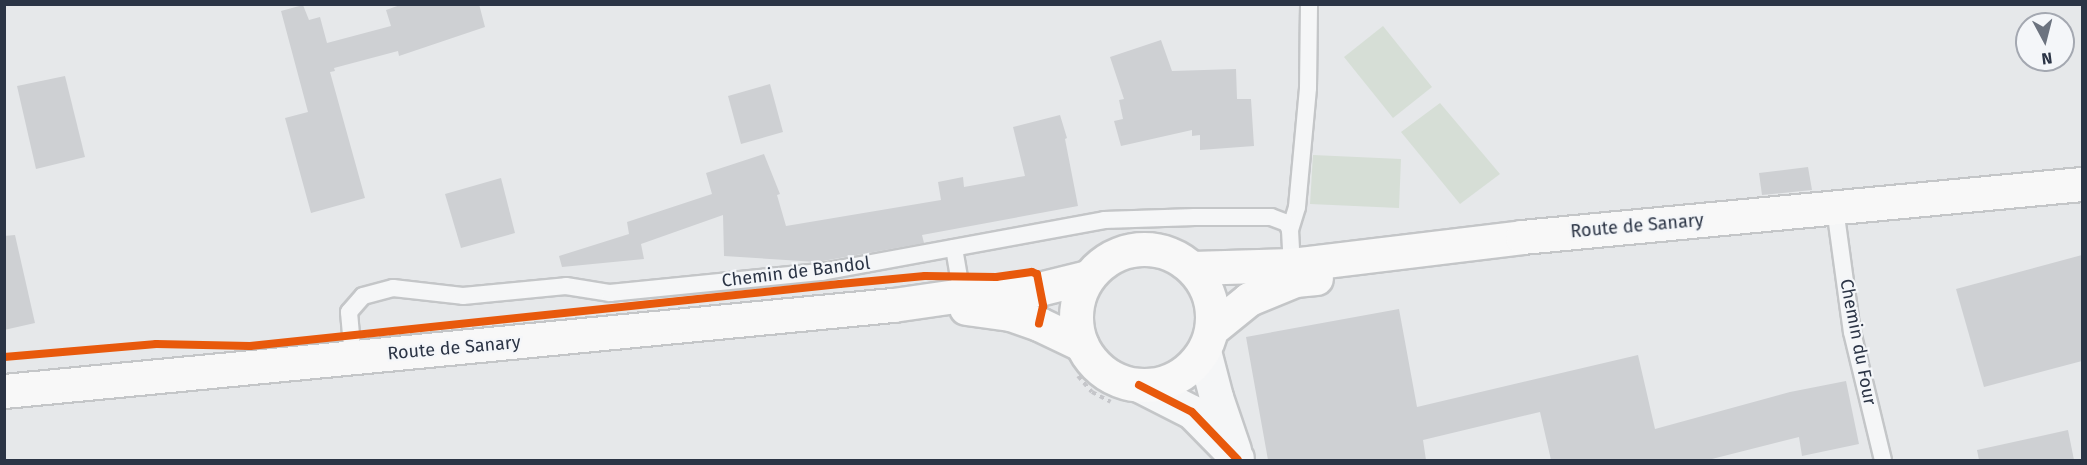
<!DOCTYPE html>
<style>
body{margin:0}
#map{position:relative;width:2087px;height:465px;overflow:hidden;background:#e6e8ea;font-family:"Fira Sans",sans-serif}
div>[style]{position:absolute}
.green>*{inset:0;background:#d6ded6}
.building>*{inset:0;background:#ced0d3}
.path>*{height:4px;margin-top:-2px;transform-origin:0;background:repeating-linear-gradient(90deg,#c5c6ca 0 4.5px,transparent 0 9px)}
.roads{filter:drop-shadow(2px 0 #c4c6c8) drop-shadow(-2px 0 #c4c6c8) drop-shadow(0 2px #c4c6c8) drop-shadow(0 -2px #c4c6c8)}
.lane>*{height:16px;margin:-8px;padding:0 8px;transform-origin:8px;border-radius:8px;background:#f5f6f7}
.street>*{height:33px;margin:-16.5px;padding:0 16.5px;transform-origin:16.5px;border-radius:16.5px;background:#f5f6f7}
.secondary>*{height:33px;margin:-16.5px;padding:0 16.5px;transform-origin:16.5px;border-radius:16.5px;background:#f8f8f8}
.secondary>.ring{margin:-16.5px;padding:0;box-sizing:content-box;background:none;border:33px solid #f8f8f8;border-radius:50%}
.cycleway>*{height:8px;margin:-4px;padding:0 4px;transform-origin:4px;border-radius:4px;background:#e8590c}
span{translate:-50% -50%;white-space:nowrap;text-align:center;line-height:1.15;-webkit-text-stroke:4.5px #f4f6f9;paint-order:stroke}
.street-label{font-size:18px;color:#2b3445}
.frame{position:absolute;inset:0;border:6px solid #2b3445;pointer-events:none}
.north{position:absolute;left:2015px;top:12px;width:60px;height:60px;box-sizing:border-box;background:#f4f6f9;border:2px solid #a4a8b1;border-radius:50%;rotate:173deg;font-size:16px;font-weight:700;line-height:24px;text-align:center;color:#2b3445}
.north::after{content:'';display:block;margin:auto;width:21px;height:27px;background:#6c737f;clip-path:polygon(50% 0,100% 100%,50% 72%,0 100%)}
</style>
<div id="map">
<div class="green">
<i style="clip-path:polygon(1383px 26px,1432px 87px,1393px 118px,1344px 57px)"></i>
<i style="clip-path:polygon(1440px 103px,1500px 174px,1460px 204px,1401px 132px)"></i>
<i style="clip-path:polygon(1313px 155px,1401px 159px,1399px 208px,1310px 204px)"></i>
</div>
<div class="building">
<i style="clip-path:polygon(403px 4px,479px 4px,485px 27px,399px 56px,398px 51px,334px 68px,335px 71px,330px 72px,365px 198px,311px 213px,285px 118px,308px 112px,281px 11px,303px 5px,309px 20px,320px 17px,327px 43px,391px 26px,386px 10px)"></i>
<i style="clip-path:polygon(1161px 40px,1172px 71px,1236px 69px,1237px 99px,1251px 99px,1254px 146px,1200px 150px,1200px 135px,1192px 136px,1192px 130px,1121px 146px,1114px 121px,1123px 119px,1119px 100px,1124px 99px,1110px 57px)"></i>
<i style="clip-path:polygon(65px 76px,85px 157px,36px 169px,17px 86px)"></i>
<i style="clip-path:polygon(770px 84px,783px 132px,741px 144px,728px 96px)"></i>
<i style="clip-path:polygon(1060px 115px,1067px 138px,1065px 139px,1078px 206px,922px 235px,924px 243px,817px 262px,724px 256px,723px 215px,641px 244px,644px 259px,562px 267px,559px 256px,629px 234px,627px 222px,712px 194px,706px 173px,764px 154px,780px 194px,777px 195px,786px 226px,941px 200px,938px 182px,963px 177px,964px 187px,1025px 176px,1013px 127px)"></i>
<i style="clip-path:polygon(1808px 167px,1812px 190px,1762px 195px,1759px 173px)"></i>
<i style="clip-path:polygon(501px 178px,515px 233px,461px 248px,445px 194px)"></i>
<i style="clip-path:polygon(15px 235px,35px 323px,4px 330px,4px 236px)"></i>
<i style="clip-path:polygon(2082px 255px,2082px 361px,1984px 387px,1956px 289px)"></i>
<i style="clip-path:polygon(1399px 309px,1417px 407px,1638px 355px,1655px 429px,1790px 392px,1846px 381px,1859px 444px,1802px 456px,1799px 437px,1708px 460px,1551px 460px,1540px 412px,1423px 440px,1426px 460px,1268px 460px,1246px 337px)"></i>
<i style="clip-path:polygon(2068px 430px,2074px 460px,1979px 460px,1977px 450px)"></i>
</div>
<div class="path">
<i style="left:1078px;top:376px;width:21px;rotate:49deg"></i>
<i style="left:1092px;top:392px;width:21px;rotate:28deg"></i>
</div>
<div class="roads">
<div class="lane">
<i style="left:1837px;top:223px;width:110px;rotate:82.2deg"></i>
<i style="left:1852px;top:332px;width:132px;rotate:76.4deg"></i>
<i style="left:1290px;top:230px;width:24px;rotate:-73deg"></i>
<i style="left:1297px;top:207px;width:120px;rotate:-84.7deg"></i>
<i style="left:1308px;top:88px;width:84px;rotate:-89.3deg"></i>
<i style="left:954px;top:248px;width:48px;rotate:80.3deg"></i>
<i style="left:353px;top:357px;width:45px;rotate:-95.1deg"></i>
<i style="left:349px;top:312px;width:21px;rotate:-49deg"></i>
<i style="left:363px;top:296px;width:31px;rotate:-15deg"></i>
<i style="left:393px;top:288px;width:70px;rotate:6.5deg"></i>
<i style="left:463px;top:296px;width:103px;rotate:-5.5deg"></i>
<i style="left:566px;top:286px;width:45px;rotate:9deg"></i>
<i style="left:610px;top:293px;width:213px;rotate:-5.7deg"></i>
<i style="left:822px;top:272px;width:287px;rotate:-10.4deg"></i>
<i style="left:1104px;top:220px;width:91px;rotate:-1.9deg"></i>
<i style="left:1195px;top:217px;width:76px"></i>
<i style="left:1271px;top:217px;width:17px;rotate:21deg"></i>
<i style="left:1287px;top:223px;width:8px;rotate:67deg"></i>
<i style="left:1290px;top:230px;width:35px;rotate:87deg"></i>
</div>
<div class="street">
<i style="left:1204px;top:351px;width:48px;rotate:75.4deg"></i>
<i style="left:1216px;top:397px;width:56px;rotate:71.2deg"></i>
<i style="left:1139px;top:385px;width:59px;rotate:27deg"></i>
<i style="left:1192px;top:412px;width:64px;rotate:45.6deg"></i>
</div>
<div class="secondary">
<i class="ring" style="left:1076px;top:249px;width:103px;height:103px"></i>
<i style="left:1192px;top:268px;width:100px;rotate:-1.7deg"></i>
<i style="left:1292px;top:265px;width:232px;rotate:-6.9deg"></i>
<i style="left:1522px;top:237px;width:563px;rotate:-5.41deg"></i>
<i style="left:966px;top:308px;width:44px;rotate:7.8deg"></i>
<i style="left:1010px;top:314px;width:31px;rotate:19deg"></i>
<i style="left:1039px;top:324px;width:47px;rotate:25.5deg"></i>
<i style="left:1212px;top:329px;width:48px;rotate:-39deg"></i>
<i style="left:1249px;top:299px;width:50px;rotate:-22.4deg"></i>
<i style="left:1295px;top:280px;width:21px;rotate:-5deg"></i>
<i style="left:4px;top:391px;width:893px;rotate:-5.53deg"></i>
<i style="left:893px;top:305px;width:70px;rotate:-8.2deg"></i>
<i style="left:962px;top:295px;width:77px;rotate:-4.5deg"></i>
<i style="left:1039px;top:289px;width:50px;rotate:-13.8deg"></i>
</div>
</div>
<div class="cycleway">
<i style="left:4px;top:357px;width:153px;rotate:-4.9deg"></i>
<i style="left:156px;top:344px;width:94px;rotate:1.2deg"></i>
<i style="left:250px;top:346px;width:593px;rotate:-6deg"></i>
<i style="left:840px;top:284px;width:85px;rotate:-5.4deg"></i>
<i style="left:925px;top:276px;width:71px;rotate:0.8deg"></i>
<i style="left:996px;top:277px;width:36px;rotate:-8deg"></i>
<i style="left:1032px;top:272px;width:5px;rotate:22deg"></i>
<i style="left:1037px;top:274px;width:33px;rotate:79deg"></i>
<i style="left:1043px;top:306px;width:18px;rotate:103deg"></i>
<i style="left:1139px;top:385px;width:59px;rotate:27deg"></i>
<i style="left:1192px;top:412px;width:66px;rotate:46.2deg"></i>
</div>
<div class="street-label">
<span style="left:1637px;top:226px;rotate:-5deg">Route de Sanary</span>
<span style="left:796px;top:272px;rotate:-7deg">Chemin de Bandol</span>
<span style="left:1858px;top:342px;rotate:79deg">Chemin du Four</span>
<span style="left:454px;top:348px;rotate:-5deg">Route de Sanary</span>
</div>
<div class="frame"></div>
<div class="north">N</div>
</div>
